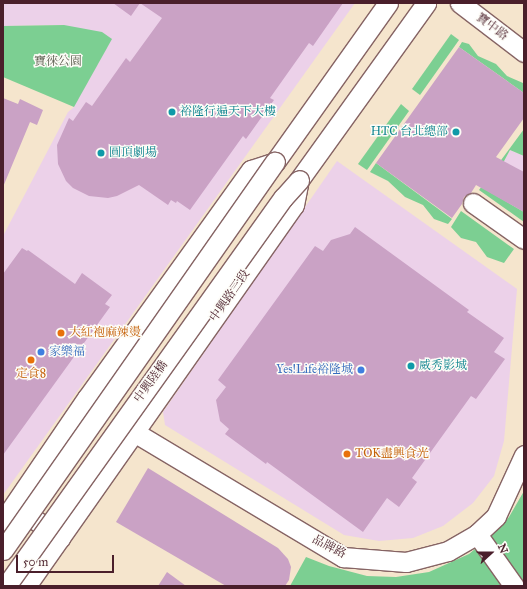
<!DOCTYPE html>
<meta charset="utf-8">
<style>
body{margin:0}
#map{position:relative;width:527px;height:589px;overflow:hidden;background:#f5e5cd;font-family:"IM FELL Great Primer","Noto Serif TC",serif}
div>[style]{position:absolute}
.built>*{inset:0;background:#ecd1e9}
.green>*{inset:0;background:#7ccf92}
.building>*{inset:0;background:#caa2c5}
.roads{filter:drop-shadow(1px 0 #866464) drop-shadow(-1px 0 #866464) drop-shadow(0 1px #866464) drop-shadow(0 -1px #866464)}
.minor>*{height:19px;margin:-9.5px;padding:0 9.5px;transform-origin:9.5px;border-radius:9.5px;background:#fff}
.bridges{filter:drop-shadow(1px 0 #866464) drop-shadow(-1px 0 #866464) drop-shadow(0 1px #866464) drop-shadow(0 -1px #866464)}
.minor-bridge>*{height:19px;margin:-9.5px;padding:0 9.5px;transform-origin:9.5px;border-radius:9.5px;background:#fff}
.dots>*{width:11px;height:11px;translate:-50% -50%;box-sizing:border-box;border:2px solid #fdfcf7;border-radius:50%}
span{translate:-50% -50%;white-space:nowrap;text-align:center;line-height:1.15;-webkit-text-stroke:3px #fdfcf7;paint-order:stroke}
.street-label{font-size:12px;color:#4a1f2b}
.park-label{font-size:12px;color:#5c5d4f}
.culture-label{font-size:12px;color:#0d838f}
.left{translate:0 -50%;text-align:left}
.right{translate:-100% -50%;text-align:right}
.food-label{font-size:12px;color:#c56008}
.shop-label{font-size:12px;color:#366cbe}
.frame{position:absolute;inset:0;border:4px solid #4a1f2b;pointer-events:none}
.north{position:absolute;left:471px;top:533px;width:40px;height:40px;-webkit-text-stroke:3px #fdfcf7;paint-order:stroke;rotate:69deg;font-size:11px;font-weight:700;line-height:16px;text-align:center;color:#4a1f2b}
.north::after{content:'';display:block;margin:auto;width:14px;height:18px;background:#4a1f2b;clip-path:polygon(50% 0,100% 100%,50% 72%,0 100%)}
.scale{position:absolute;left:16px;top:555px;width:98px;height:18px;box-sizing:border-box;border:2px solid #4a1f2b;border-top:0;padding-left:5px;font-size:12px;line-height:14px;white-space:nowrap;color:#4a1f2b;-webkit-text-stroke:3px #fdfcf7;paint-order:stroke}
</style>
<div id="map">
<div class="built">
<i style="clip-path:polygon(3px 3px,355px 3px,3px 495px,3px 236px,68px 112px,74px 107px,64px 25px,3px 26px)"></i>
<i style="clip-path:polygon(510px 150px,524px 156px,524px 212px,488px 191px)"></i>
<i style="clip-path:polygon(337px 161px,517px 289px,504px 441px,494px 476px,473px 503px,443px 526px,413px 538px,379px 541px,344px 535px,165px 425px,163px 412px)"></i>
</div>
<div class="green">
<i style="clip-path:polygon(64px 25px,102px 32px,112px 39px,74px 107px,3px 77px,3px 26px)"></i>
<i style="clip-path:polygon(451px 34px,459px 40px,420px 95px,412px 89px)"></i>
<i style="clip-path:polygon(462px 42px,469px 44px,478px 56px,496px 64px,507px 76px,523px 83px,524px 93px,459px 47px)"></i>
<i style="clip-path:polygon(401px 104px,409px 111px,367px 170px,358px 164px)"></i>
<i style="clip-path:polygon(524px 129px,524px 156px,510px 150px,488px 191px,524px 212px,524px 222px,479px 190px)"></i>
<i style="clip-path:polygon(376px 163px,452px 219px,448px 224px,434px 219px,423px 205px,405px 197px,388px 181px,370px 172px)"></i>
<i style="clip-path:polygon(461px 211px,514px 249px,504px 263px,487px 257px,476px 242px,461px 238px,451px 227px)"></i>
<i style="clip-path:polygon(524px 491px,524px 586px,290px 586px,306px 557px,329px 566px,367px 576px,396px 577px,429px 572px,469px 554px,493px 534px,509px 517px)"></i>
</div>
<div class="building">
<i style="clip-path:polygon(113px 3px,343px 3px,313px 46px,309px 43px,270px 98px,274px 100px,246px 139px,243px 136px,190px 210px,177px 201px,176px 203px,171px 200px,168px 205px,139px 185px,117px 196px,108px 198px,89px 196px,73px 188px,66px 181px,58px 164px,57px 145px,69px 118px,73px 121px,86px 102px,92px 106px,126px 58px,130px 62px,162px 18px,140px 3px,131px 16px)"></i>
<i style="clip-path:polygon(459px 47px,524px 93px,524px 118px,496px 157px,524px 172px,524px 212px,476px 185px,471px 193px,464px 197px,462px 204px,452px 218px,376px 163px)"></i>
<i style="clip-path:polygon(3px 98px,18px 104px,20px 99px,43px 110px,37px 125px,30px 122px,3px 187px)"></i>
<i style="clip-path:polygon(355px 227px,469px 310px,467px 312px,504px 338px,494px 352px,505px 359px,476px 399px,471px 396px,412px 478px,417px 482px,399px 507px,387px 498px,363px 532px,267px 462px,266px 464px,225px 434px,229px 429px,220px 421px,216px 400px,226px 387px,218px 380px,315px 246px,323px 251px,331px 240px,350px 234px)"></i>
<i style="clip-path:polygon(22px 248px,27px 251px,28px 250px,75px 284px,82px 273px,112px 295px,105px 304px,110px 307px,3px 455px,3px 274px)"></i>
<i style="clip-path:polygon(148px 468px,278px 548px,288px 559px,291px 567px,289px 580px,285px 586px,226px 586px,116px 522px)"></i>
<i style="clip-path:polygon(167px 572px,186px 586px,158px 586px)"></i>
</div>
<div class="roads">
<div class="minor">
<i style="left:460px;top:3px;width:81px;rotate:37.4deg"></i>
<i style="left:473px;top:203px;width:62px;rotate:35.2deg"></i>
<i style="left:134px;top:432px;width:244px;rotate:30.9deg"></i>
<i style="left:343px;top:557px;width:63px;rotate:4.5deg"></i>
<i style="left:406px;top:562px;width:43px;rotate:-14.7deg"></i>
<i style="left:448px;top:551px;width:34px;rotate:-30deg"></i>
<i style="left:477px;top:534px;width:26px;rotate:-43deg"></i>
<i style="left:496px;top:516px;width:67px;rotate:-65.3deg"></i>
<i style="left:15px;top:505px;width:56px;rotate:36.3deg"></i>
<i style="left:3px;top:521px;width:149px;rotate:-55.7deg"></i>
<i style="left:87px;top:398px;width:281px;rotate:-54.3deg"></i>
<i style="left:251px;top:170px;width:25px;rotate:-18deg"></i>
<i style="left:275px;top:162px;width:195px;rotate:-54.6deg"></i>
<i style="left:477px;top:534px;width:64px;rotate:54.6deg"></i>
<i style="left:26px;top:586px;width:466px;rotate:-54.9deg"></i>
<i style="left:294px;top:205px;width:25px;rotate:-79deg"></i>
<i style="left:299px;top:180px;width:218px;rotate:-54.3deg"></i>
</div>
</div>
<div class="bridges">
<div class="minor-bridge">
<i style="left:3px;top:550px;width:474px;rotate:-55deg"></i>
<i style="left:6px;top:586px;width:477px;rotate:-54.5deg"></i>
<i style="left:283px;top:198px;width:24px;rotate:-48deg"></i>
</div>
</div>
<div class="dots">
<i style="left:172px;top:112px;background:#0f9aa8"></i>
<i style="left:456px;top:132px;background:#0f9aa8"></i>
<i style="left:101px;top:153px;background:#0f9aa8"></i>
<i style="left:61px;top:333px;background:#e8710a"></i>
<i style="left:41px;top:352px;background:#3f7fe0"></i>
<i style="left:31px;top:360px;background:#e8710a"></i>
<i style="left:411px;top:366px;background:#0f9aa8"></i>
<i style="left:361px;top:370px;background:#3f7fe0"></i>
<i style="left:347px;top:454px;background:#e8710a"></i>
</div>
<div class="street-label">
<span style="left:492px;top:27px;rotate:37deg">寶中路</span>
<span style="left:230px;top:296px;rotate:-55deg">中興路三段</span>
<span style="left:151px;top:382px;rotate:-54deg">中興陸橋</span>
<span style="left:329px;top:547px;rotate:27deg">品牌路</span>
</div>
<div class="park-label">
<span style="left:58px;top:62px">寶徠公園</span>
</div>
<div class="culture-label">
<span class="left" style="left:180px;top:112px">裕隆行遍天下大樓</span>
<span class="right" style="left:448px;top:132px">HTC 台北總部</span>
<span class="left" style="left:109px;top:153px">圓頂劇場</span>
<span class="left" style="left:419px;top:366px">威秀影城</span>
</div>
<div class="food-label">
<span class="left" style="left:69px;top:333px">大紅袍麻辣燙</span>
<span style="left:31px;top:374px">定食8</span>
<span class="left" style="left:355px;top:454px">TOK盡興食光</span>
</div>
<div class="shop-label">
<span class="left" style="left:49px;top:352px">家樂福</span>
<span class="right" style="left:353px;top:370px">Yes!Life裕隆城</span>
</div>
<div class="frame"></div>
<div class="north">N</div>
<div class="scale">50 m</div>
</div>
